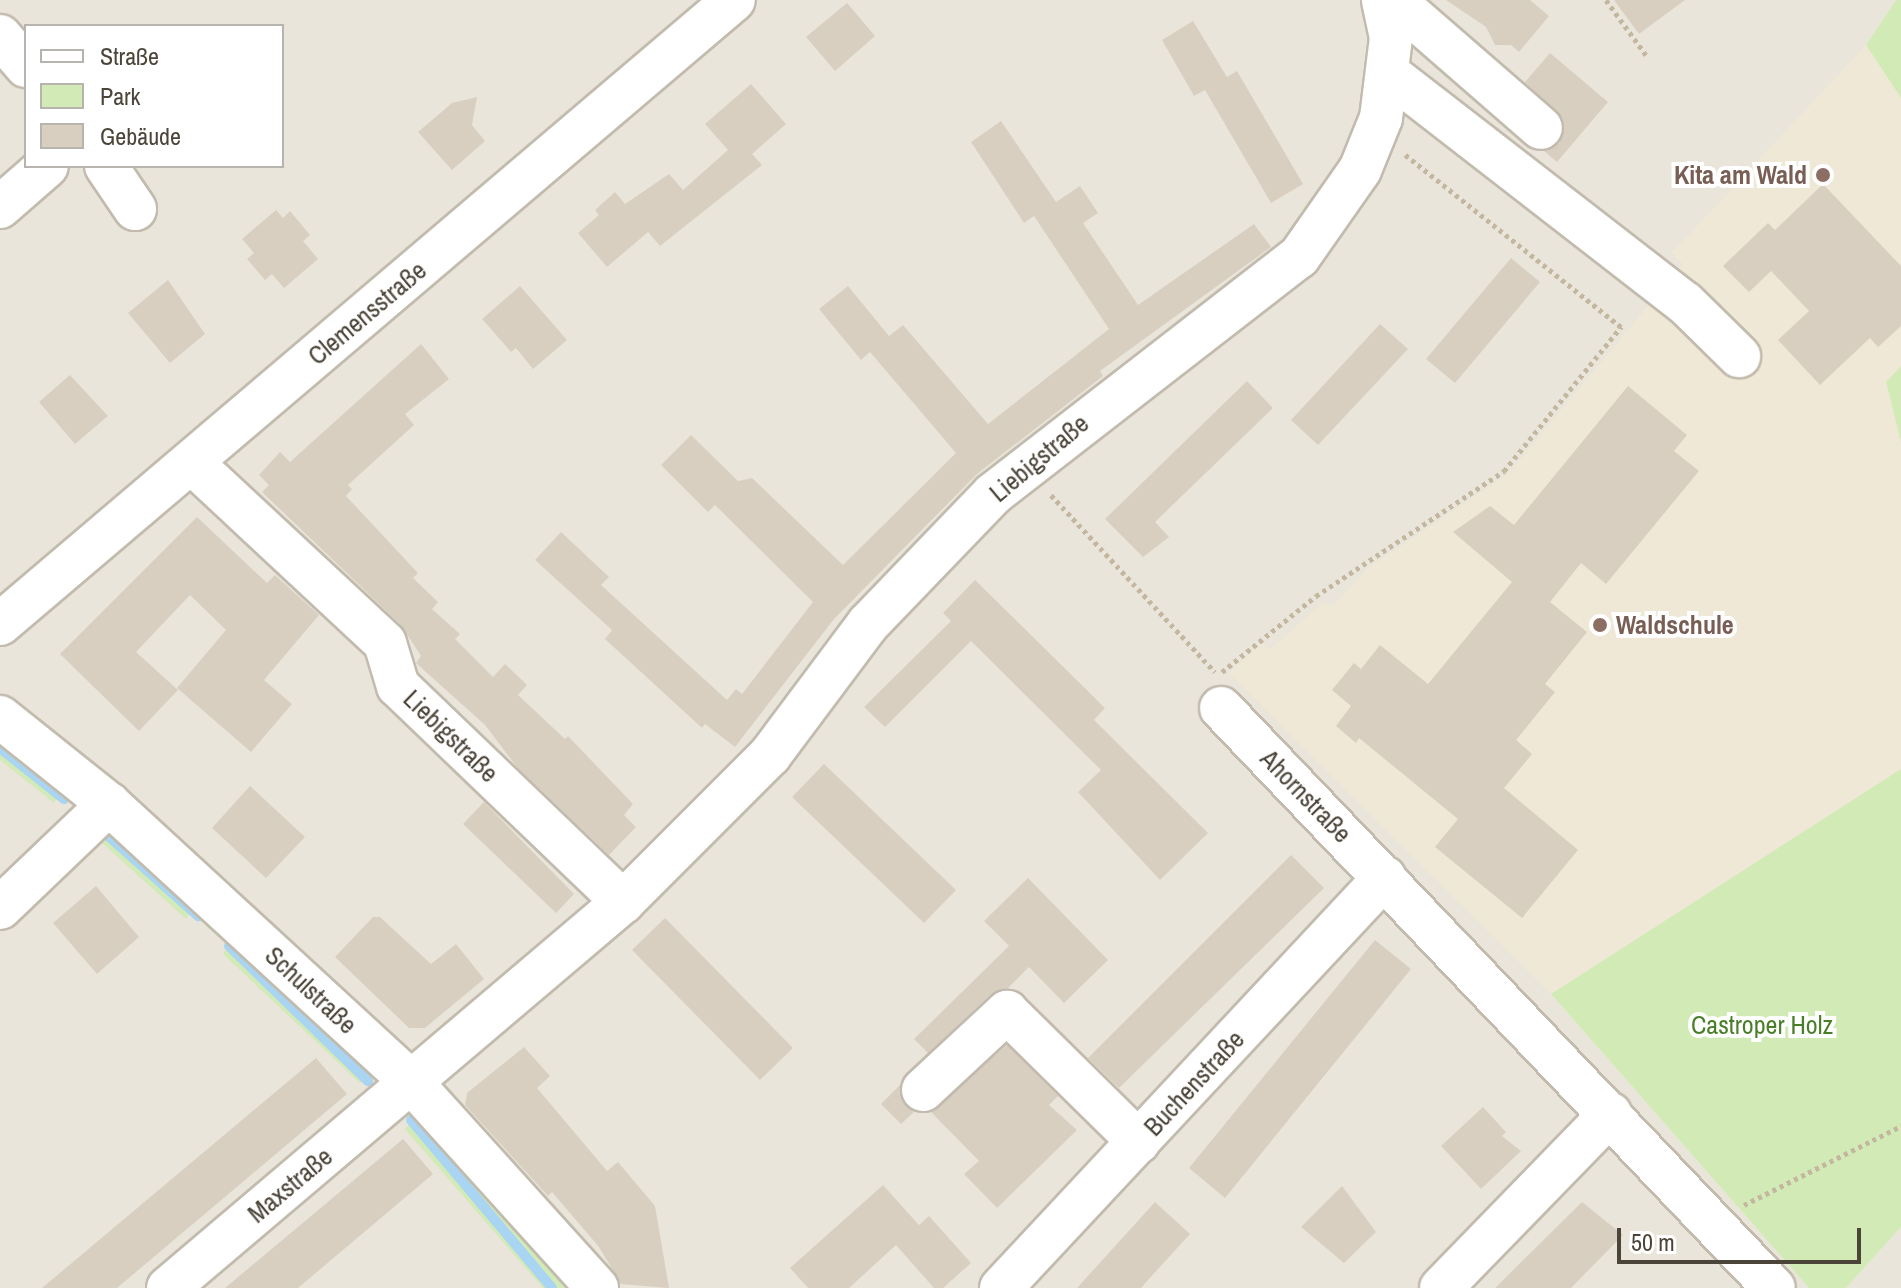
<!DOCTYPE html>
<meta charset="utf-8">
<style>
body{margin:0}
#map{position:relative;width:1901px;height:1288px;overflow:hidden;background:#f6f3ec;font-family:"Archivo Narrow",sans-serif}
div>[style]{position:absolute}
.residential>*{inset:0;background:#eae5da}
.education>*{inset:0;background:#efe8d6}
.green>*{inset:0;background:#d2eab5}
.stream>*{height:10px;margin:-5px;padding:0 5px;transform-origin:5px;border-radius:5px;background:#a9d4f2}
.building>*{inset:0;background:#d8cfc1}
.path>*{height:5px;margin-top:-2.5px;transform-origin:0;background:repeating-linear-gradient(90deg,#c4b79f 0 4px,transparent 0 8px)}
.roads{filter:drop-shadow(2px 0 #c2bbae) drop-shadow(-2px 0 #c2bbae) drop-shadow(0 2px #c2bbae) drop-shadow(0 -2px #c2bbae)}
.minor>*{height:42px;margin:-21px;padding:0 21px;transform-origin:21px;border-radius:21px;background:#fff}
.dots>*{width:22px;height:22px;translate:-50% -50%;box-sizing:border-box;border:4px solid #fff;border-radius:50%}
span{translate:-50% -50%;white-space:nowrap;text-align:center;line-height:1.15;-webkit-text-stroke:8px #fff;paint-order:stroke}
.education-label{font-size:26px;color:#785e54;font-weight:700}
.right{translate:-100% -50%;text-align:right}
.left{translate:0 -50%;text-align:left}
.street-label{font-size:26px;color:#4b4439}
.park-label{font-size:26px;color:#4a7f2a}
.legend{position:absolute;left:24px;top:24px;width:260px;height:144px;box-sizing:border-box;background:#fff;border:2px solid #b7b4b0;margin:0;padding:10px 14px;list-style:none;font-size:24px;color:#4b4439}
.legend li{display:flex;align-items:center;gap:16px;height:40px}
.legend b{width:40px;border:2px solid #b7b4b0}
.scale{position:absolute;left:1617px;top:1228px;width:244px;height:36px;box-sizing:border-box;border:4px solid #4b4439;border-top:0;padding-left:10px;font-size:24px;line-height:28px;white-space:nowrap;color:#4b4439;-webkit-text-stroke:6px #fff;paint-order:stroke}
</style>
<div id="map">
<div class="residential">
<i style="clip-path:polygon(evenodd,0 0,1896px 0,1866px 45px,1901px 98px,1901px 366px,1886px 383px,1901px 442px,1901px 769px,1551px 994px,1809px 1288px,0 1288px,0 0,26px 26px,282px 26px,282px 166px,26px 166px,26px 26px)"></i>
<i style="clip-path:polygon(1901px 1227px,1901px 1288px,1846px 1288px)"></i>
</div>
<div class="education">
<i style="clip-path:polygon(1866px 45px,1901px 98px,1901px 366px,1886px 383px,1901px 442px,1901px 769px,1551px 994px,1229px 673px,1261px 643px,1270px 650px,1323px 602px,1333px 606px,1368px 568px,1508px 474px,1683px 264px,1672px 253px)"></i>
</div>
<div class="green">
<i style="clip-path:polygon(1896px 0,1901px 0,1901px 98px,1866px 45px)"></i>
<i style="clip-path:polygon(1901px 366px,1901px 442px,1886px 382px)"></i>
<i style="clip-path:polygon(0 739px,61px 791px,54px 803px,0 760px)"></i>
<i style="clip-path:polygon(1901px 769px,1901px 1227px,1846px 1288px,1809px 1288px,1551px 994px)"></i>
<i style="clip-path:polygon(110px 832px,197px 904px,186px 919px,100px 841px)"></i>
<i style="clip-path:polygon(233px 938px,356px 1052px,368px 1074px,360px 1083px,223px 954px)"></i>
<i style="clip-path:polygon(416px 1118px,551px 1267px,564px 1288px,543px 1288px,405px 1129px)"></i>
</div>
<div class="stream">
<i style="left:0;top:748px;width:82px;rotate:38.6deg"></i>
<i style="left:105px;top:833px;width:125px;rotate:41.7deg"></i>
<i style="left:229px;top:946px;width:194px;rotate:44.2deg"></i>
<i style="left:411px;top:1120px;width:219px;rotate:50deg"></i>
</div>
<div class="building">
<i style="clip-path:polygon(1446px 0,1530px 0,1549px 16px,1519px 52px,1511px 45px,1495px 45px,1486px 27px)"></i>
<i style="clip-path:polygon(1614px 0,1685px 0,1639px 34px)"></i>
<i style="clip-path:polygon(847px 3px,875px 36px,835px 71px,806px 37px)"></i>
<i style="clip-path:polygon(1193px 21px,1227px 77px,1237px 71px,1303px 184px,1271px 203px,1205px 90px,1194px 96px,1162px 40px)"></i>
<i style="clip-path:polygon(1550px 53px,1608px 102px,1557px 162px,1544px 151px,1560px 143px,1563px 119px,1525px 82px)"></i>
<i style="clip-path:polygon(751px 84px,786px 124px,752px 154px,762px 165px,660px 246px,648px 232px,607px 267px,578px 233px,599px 215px,595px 210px,615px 192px,625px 204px,669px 174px,683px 190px,728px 150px,705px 124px)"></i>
<i style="clip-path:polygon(477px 97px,472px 125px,485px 141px,452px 170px,418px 132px,452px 103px)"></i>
<i style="clip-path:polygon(1001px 121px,1056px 202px,1080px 186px,1098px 213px,1083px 223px,1138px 305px,1254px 224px,1271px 247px,1100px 371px,1103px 376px,977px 474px,834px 619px,735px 747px,705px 724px,702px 728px,605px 639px,612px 630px,535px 560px,561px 532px,609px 577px,601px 585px,727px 700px,736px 689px,742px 694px,813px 602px,715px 505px,708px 512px,661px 465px,691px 435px,738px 481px,752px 478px,843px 565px,956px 453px,870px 352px,861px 360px,819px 309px,848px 286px,889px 336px,903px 325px,988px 424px,1109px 329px,1034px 216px,1024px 223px,971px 142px)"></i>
<i style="clip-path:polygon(1823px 184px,1901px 266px,1901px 326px,1878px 347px,1870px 338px,1820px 385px,1778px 340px,1809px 311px,1771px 271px,1749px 292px,1723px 266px,1768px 223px,1775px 230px)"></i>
<i style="clip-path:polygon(276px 210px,283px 218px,290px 211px,310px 235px,303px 241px,318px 259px,284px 288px,272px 274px,265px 280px,247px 259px,254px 253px,242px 239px)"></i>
<i style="clip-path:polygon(1511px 258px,1540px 282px,1455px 383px,1426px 359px)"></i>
<i style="clip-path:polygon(168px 280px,205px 334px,170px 363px,128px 313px)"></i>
<i style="clip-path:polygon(520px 286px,567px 340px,533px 369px,516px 348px,511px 352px,482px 319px)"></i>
<i style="clip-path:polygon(1380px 324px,1408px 349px,1318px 445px,1291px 420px)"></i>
<i style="clip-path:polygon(421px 344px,449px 379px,405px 414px,414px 425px,348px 485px,352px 489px,346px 496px,418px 573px,413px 578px,438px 602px,432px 609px,460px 634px,455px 639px,493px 677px,505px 664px,527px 685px,518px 695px,565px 739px,568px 736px,633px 804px,624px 815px,636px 827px,609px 855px,517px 767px,485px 725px,416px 663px,421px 656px,401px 625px,262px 492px,269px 485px,259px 475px,280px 452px,290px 462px)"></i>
<i style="clip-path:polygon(70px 375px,108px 416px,75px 444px,39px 402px)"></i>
<i style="clip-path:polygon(1247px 381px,1273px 408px,1155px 522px,1169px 537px,1143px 557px,1105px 519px)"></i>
<i style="clip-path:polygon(1628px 386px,1687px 435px,1674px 451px,1699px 471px,1606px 584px,1581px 563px,1550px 602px,1587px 632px,1545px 684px,1555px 692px,1516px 740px,1532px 754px,1504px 788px,1578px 850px,1522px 918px,1435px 847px,1458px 819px,1359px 738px,1356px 743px,1336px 726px,1351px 706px,1332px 690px,1354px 663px,1361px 669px,1380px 645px,1428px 684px,1512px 582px,1453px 532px,1490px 506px,1514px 525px)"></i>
<i style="clip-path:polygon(197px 517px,267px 583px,275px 575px,319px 615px,264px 680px,292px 704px,251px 752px,177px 688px,226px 630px,190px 595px,136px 652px,178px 690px,139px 731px,60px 654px)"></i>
<i style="clip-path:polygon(975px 580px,1105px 708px,1094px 720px,1208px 833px,1160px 880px,1078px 792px,1101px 770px,971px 641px,885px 727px,864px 707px,951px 621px,943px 613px)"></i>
<i style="clip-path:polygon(824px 764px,956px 890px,924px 923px,792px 797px)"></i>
<i style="clip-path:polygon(250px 786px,305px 837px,266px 878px,212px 828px)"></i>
<i style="clip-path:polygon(484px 802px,574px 894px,556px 913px,463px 824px)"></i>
<i style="clip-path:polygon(1291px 855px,1324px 888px,1119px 1088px,1088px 1058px)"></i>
<i style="clip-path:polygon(1028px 878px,1108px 960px,1064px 1003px,1029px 967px,1007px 989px,991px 994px,928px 1053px,914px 1039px,1009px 946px,984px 921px)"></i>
<i style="clip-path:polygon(96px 886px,139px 937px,97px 974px,53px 923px)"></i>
<i style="clip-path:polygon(373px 917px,380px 917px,431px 964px,456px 944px,484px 979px,425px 1028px,409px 1028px,335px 957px)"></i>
<i style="clip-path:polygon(665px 918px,793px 1048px,760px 1080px,632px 950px)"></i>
<i style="clip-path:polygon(1375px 940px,1411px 969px,1225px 1198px,1189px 1168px)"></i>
<i style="clip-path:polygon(1007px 1045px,1058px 1096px,1049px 1105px,1077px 1130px,997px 1208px,964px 1174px,979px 1161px,931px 1112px)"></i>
<i style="clip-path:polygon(524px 1047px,550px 1076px,537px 1088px,607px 1171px,618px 1162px,655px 1206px,669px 1288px,621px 1284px,599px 1247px,552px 1192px,548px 1196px,465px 1105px,467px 1093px)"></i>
<i style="clip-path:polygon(316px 1058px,347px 1094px,117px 1288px,42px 1288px)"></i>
<i style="clip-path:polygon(900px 1085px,905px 1106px,914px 1112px,901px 1124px,881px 1104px)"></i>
<i style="clip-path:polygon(1483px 1107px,1506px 1132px,1502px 1136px,1521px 1151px,1481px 1189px,1441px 1146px)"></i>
<i style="clip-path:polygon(403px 1139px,433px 1174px,298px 1288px,225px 1288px)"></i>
<i style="clip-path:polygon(883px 1185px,919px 1225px,929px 1216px,971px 1263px,943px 1288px,934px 1288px,896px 1245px,849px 1288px,808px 1288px,790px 1268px)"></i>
<i style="clip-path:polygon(1342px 1186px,1376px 1232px,1344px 1263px,1301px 1227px)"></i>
<i style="clip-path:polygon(1155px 1202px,1190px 1234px,1148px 1280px,1141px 1288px,1077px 1288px)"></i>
<i style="clip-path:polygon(1582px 1202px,1623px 1235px,1571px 1288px,1495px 1288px)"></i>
</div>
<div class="path">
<i style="left:1606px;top:0;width:68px;rotate:54deg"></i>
<i style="left:1051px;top:495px;width:241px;rotate:47.2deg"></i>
<i style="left:1222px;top:672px;width:121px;rotate:-39deg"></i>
<i style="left:1316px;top:596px;width:226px;rotate:-33.6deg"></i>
<i style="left:1504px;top:471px;width:186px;rotate:-50.9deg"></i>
<i style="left:1621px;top:327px;width:278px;rotate:-141.4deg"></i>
<i style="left:1744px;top:1205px;width:176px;rotate:-26.7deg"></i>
</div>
<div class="roads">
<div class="minor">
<i style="left:1411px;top:15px;width:172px;rotate:41deg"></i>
<i style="left:0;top:36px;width:40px;rotate:49deg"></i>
<i style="left:1388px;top:73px;width:376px;rotate:37.8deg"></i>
<i style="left:1685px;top:303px;width:76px;rotate:44.5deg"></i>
<i style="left:106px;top:166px;width:52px;rotate:56deg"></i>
<i style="left:0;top:207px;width:62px;rotate:-41.1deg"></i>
<i style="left:191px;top:462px;width:265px;rotate:43deg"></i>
<i style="left:385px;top:643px;width:45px;rotate:73.2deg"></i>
<i style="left:398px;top:686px;width:312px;rotate:43.8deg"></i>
<i style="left:0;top:624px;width:963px;rotate:-40.37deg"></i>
<i style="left:1221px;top:708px;width:801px;rotate:46.37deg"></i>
<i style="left:0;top:717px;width:139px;rotate:38.6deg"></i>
<i style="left:109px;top:804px;width:412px;rotate:42.6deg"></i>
<i style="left:412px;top:1083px;width:276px;rotate:47.9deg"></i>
<i style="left:0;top:908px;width:151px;rotate:-43.7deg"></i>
<i style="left:923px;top:1090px;width:115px;rotate:-42.9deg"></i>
<i style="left:1007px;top:1012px;width:185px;rotate:44.6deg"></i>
<i style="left:168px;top:1288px;width:597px;rotate:-40.31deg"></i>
<i style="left:623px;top:902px;width:208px;rotate:-45deg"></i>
<i style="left:770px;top:755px;width:164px;rotate:-53.2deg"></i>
<i style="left:868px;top:624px;width:180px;rotate:-46.1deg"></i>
<i style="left:993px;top:494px;width:387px;rotate:-37.8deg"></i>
<i style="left:1299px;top:257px;width:106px;rotate:-55deg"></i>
<i style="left:1360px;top:170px;width:56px;rotate:-68deg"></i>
<i style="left:1381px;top:118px;width:81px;rotate:-82.9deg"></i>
<i style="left:1391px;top:38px;width:39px;rotate:-102deg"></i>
<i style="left:1001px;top:1288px;width:562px;rotate:-46.95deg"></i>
<i style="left:1441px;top:1288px;width:243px;rotate:-45.8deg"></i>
</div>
</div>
<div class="dots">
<i style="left:1823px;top:175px;background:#8d6e63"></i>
<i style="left:1600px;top:625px;background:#8d6e63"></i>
</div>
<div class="education-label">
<span class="right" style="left:1807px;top:175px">Kita am Wald</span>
<span class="left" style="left:1616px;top:625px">Waldschule</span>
</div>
<div class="street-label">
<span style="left:367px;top:313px;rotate:-40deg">Clemensstraße</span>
<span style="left:1039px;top:458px;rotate:-40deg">Liebigstraße</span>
<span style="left:451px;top:736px;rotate:44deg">Liebigstraße</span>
<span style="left:1306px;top:796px;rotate:46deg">Ahornstraße</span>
<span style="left:311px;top:990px;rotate:43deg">Schulstraße</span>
<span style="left:1194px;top:1083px;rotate:-47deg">Buchenstraße</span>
<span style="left:290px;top:1185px;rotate:-40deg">Maxstraße</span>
</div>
<div class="park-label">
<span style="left:1762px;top:1025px">Castroper Holz</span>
</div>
<ul class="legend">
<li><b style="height:10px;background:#fff"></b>Straße</li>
<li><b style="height:22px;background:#d2eab5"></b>Park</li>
<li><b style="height:22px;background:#d8cfc1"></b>Gebäude</li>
</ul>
<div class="scale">50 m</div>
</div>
